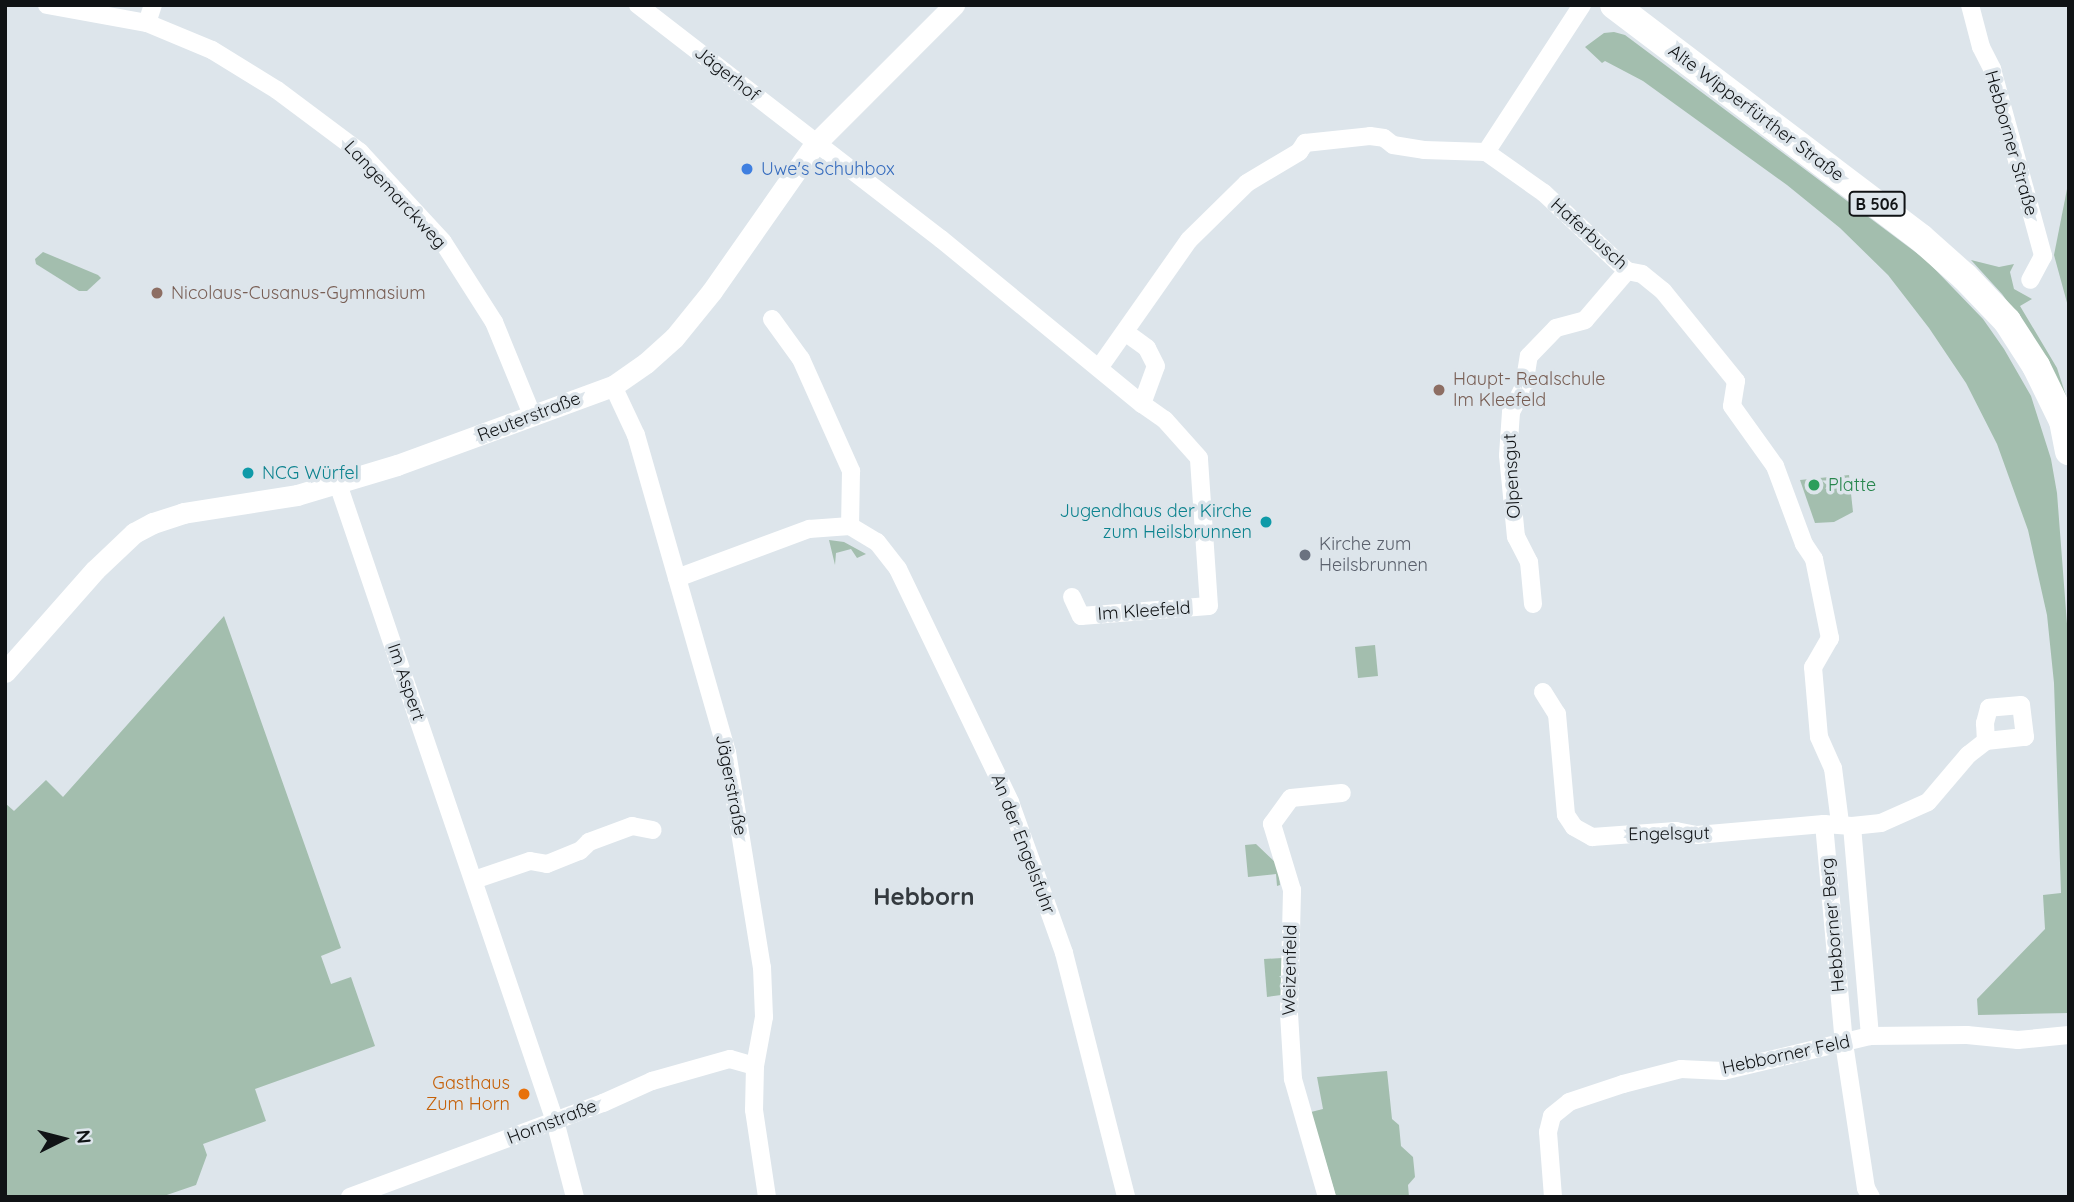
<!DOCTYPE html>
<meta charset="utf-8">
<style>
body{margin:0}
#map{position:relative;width:2074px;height:1202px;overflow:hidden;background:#dde5eb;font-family:Quicksand,sans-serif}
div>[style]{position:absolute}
.green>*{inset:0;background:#a3beae}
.minor>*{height:18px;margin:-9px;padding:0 9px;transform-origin:9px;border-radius:9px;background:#fff}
.tertiary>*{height:21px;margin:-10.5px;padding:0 10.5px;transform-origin:10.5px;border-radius:10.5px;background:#fff}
.primary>*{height:28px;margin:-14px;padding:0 14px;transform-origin:14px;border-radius:14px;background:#fff}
.dots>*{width:19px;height:19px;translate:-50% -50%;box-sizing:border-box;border:4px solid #dde5eb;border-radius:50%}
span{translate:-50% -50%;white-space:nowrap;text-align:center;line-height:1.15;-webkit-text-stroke:7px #dde5eb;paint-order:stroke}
.shield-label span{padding:2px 5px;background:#dde5eb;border:2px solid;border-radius:5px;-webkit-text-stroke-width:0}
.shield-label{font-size:16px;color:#101315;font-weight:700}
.street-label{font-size:18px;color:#101315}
.shop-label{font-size:18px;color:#366cbe}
.left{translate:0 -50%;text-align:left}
.education-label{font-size:18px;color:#785e54}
.culture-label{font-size:18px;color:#0d838f}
.right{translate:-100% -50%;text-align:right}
.leisure-label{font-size:18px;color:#27864d}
.worship-label{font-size:18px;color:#5b616d}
.food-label{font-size:18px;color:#c56008}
.district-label{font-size:24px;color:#343a3f;font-weight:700}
.frame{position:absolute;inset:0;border:7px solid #101315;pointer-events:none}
.north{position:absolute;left:28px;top:1104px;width:70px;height:70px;-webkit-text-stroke:5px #dde5eb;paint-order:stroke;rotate:84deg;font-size:19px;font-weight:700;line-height:28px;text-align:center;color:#101315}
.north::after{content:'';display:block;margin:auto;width:24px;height:32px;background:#101315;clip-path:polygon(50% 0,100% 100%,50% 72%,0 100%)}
</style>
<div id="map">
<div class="green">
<i style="clip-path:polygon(1614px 32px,1625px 35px,1926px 260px,1983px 319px,2004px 349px,2031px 396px,2051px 459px,2057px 493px,2069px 650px,2069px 1013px,1978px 1015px,1977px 999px,2045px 929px,2043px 895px,2061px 893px,2054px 683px,2047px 615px,2028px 530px,1997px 444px,1966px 383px,1929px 328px,1888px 275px,1840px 228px,1787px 185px,1643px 81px,1605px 61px,1602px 63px,1585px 47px,1604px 33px)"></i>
<i style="clip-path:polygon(2069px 179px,2069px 310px,2054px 255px)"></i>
<i style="clip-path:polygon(43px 252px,98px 275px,101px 278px,87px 291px,79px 291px,36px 264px,35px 259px)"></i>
<i style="clip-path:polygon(1971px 260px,1999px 267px,2014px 264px,2010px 272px,2014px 289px,2032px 299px,2020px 306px,2057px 368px,2069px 405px,2029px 331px,2002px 294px)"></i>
<i style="clip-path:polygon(1849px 475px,1853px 512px,1834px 522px,1815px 523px,1800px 480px)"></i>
<i style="clip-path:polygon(829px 540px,844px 542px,866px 554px,857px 558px,851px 549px,836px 553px,835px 565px)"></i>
<i style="clip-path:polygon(224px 616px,341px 948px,321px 956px,331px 984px,351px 977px,375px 1046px,255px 1089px,266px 1121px,203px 1144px,207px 1155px,196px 1185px,161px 1197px,5px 1197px,5px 803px,14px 811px,46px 780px,63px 797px)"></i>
<i style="clip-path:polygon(1375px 645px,1378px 676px,1358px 678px,1355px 647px)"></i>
<i style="clip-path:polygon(1256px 844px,1278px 865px,1280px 885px,1277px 886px,1276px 874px,1248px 877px,1245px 845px)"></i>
<i style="clip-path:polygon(1282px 958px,1281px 995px,1267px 997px,1264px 959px)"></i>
<i style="clip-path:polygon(1387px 1071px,1392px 1119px,1399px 1125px,1401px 1146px,1413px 1157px,1415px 1177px,1408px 1185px,1409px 1197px,1336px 1197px,1311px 1112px,1323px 1109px,1317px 1077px)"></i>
</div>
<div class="minor">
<i style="left:47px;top:5px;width:102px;rotate:10.2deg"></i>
<i style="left:147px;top:23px;width:70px;rotate:22.6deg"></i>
<i style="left:212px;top:50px;width:76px;rotate:31.6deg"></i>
<i style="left:277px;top:90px;width:104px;rotate:36.8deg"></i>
<i style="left:360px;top:152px;width:122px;rotate:47.3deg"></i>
<i style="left:443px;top:242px;width:95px;rotate:57.5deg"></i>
<i style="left:494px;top:322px;width:103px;rotate:67.7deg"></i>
<i style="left:638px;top:5px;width:383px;rotate:37.7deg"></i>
<i style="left:941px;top:239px;width:260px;rotate:39.4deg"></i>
<i style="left:1582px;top:5px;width:176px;rotate:123.1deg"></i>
<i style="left:1486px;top:152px;width:71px;rotate:35.3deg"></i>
<i style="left:1544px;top:193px;width:114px;rotate:43.2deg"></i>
<i style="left:1627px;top:271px;width:15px;rotate:11deg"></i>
<i style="left:1642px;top:274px;width:27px;rotate:39deg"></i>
<i style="left:1663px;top:291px;width:116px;rotate:51deg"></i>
<i style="left:1736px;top:381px;width:25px;rotate:99deg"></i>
<i style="left:1732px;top:406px;width:74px;rotate:54.4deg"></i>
<i style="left:1775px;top:466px;width:83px;rotate:69.6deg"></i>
<i style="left:1804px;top:544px;width:18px;rotate:56deg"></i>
<i style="left:1814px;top:559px;width:81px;rotate:78.6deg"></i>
<i style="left:1830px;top:638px;width:34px;rotate:120deg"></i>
<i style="left:1813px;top:667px;width:70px;rotate:85.1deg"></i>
<i style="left:1819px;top:737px;width:34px;rotate:66deg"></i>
<i style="left:1833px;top:768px;width:55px;rotate:82.7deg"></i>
<i style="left:1970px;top:5px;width:43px;rotate:75.3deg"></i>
<i style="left:1981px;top:47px;width:25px;rotate:63deg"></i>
<i style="left:1992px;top:69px;width:194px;rotate:74.7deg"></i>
<i style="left:2043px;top:256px;width:27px;rotate:118deg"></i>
<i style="left:147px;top:23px;width:19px;rotate:-72deg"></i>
<i style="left:772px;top:319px;width:49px;rotate:54.1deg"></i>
<i style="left:801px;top:359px;width:123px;rotate:65.9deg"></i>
<i style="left:851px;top:471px;width:55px;rotate:91deg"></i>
<i style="left:850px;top:526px;width:31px;rotate:31deg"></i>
<i style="left:877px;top:542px;width:34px;rotate:52deg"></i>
<i style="left:898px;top:569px;width:259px;rotate:64.3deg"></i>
<i style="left:1010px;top:802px;width:160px;rotate:70.3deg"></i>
<i style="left:1064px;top:953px;width:252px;rotate:75.7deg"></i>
<i style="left:1099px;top:368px;width:156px;rotate:-54.9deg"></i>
<i style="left:1189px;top:240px;width:81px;rotate:-44.5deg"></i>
<i style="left:1247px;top:183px;width:61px;rotate:-30.8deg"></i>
<i style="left:1299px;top:152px;width:11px;rotate:-56deg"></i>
<i style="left:1305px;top:143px;width:65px;rotate:-6.1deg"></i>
<i style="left:1370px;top:136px;width:14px;rotate:8deg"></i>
<i style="left:1384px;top:138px;width:11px;rotate:38deg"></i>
<i style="left:1393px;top:145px;width:31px;rotate:9deg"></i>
<i style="left:1424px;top:150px;width:62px;rotate:1.8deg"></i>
<i style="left:613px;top:386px;width:54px;rotate:64.9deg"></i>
<i style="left:636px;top:435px;width:330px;rotate:74deg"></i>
<i style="left:727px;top:752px;width:218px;rotate:80.8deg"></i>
<i style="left:762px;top:967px;width:50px;rotate:87.7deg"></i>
<i style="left:764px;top:1017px;width:50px;rotate:100.4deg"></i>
<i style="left:755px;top:1066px;width:44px;rotate:91.3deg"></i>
<i style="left:754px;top:1110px;width:88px;rotate:81.5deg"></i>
<i style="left:338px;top:484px;width:673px;rotate:71.19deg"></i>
<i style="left:555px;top:1121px;width:79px;rotate:75.3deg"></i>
<i style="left:677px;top:578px;width:141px;rotate:-20.4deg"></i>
<i style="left:809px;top:529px;width:41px;rotate:-4.2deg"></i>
<i style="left:1072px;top:597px;width:21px;rotate:65deg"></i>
<i style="left:1081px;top:616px;width:128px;rotate:-4.5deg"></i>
<i style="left:1209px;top:606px;width:148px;rotate:-93.9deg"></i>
<i style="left:1199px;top:458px;width:51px;rotate:-131.8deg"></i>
<i style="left:1165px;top:420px;width:28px;rotate:-145deg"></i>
<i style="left:1142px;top:404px;width:40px;rotate:-69.8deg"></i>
<i style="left:1156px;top:366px;width:20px;rotate:-117deg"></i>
<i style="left:1147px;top:348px;width:27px;rotate:-144deg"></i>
<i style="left:1533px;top:604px;width:42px;rotate:-95.4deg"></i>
<i style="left:1529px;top:562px;width:28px;rotate:-117deg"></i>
<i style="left:1516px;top:537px;width:82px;rotate:-95.6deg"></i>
<i style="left:1508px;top:455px;width:43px;rotate:-86deg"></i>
<i style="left:1511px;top:412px;width:29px;rotate:-63deg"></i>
<i style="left:1524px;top:386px;width:30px;rotate:-81deg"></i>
<i style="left:1529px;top:356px;width:39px;rotate:-46deg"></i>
<i style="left:1556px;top:328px;width:30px;rotate:-15deg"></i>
<i style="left:1585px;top:320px;width:65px;rotate:-49.4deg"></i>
<i style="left:1543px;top:692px;width:26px;rotate:58deg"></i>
<i style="left:1557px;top:714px;width:101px;rotate:84.9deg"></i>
<i style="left:1566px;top:815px;width:14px;rotate:56deg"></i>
<i style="left:1574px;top:827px;width:21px;rotate:29deg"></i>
<i style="left:1592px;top:837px;width:84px;rotate:-4.1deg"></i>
<i style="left:1676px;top:831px;width:21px;rotate:11deg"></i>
<i style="left:1697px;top:835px;width:127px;rotate:-5deg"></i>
<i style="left:1824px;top:824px;width:28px;rotate:4deg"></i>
<i style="left:1852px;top:826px;width:29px;rotate:-6deg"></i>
<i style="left:1881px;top:823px;width:51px;rotate:-24.1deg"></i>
<i style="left:1928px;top:802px;width:62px;rotate:-49.6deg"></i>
<i style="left:1968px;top:755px;width:23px;rotate:-38deg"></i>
<i style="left:1986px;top:741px;width:39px;rotate:-6deg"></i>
<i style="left:2025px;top:737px;width:32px;rotate:-97deg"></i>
<i style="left:2021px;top:705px;width:32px;rotate:175deg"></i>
<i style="left:1989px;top:708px;width:16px;rotate:105deg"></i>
<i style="left:1985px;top:723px;width:18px;rotate:87deg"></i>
<i style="left:1824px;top:824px;width:220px;rotate:84.8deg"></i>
<i style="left:1844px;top:1043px;width:147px;rotate:81.4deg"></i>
<i style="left:1866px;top:1188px;width:10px;rotate:61deg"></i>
<i style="left:1852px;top:826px;width:211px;rotate:85.1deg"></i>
<i style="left:474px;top:880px;width:59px;rotate:-18.7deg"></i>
<i style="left:530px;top:861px;width:17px;rotate:10deg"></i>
<i style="left:547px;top:864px;width:35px;rotate:-22deg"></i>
<i style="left:580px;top:851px;width:13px;rotate:-45deg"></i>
<i style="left:589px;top:842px;width:46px;rotate:-20.4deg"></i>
<i style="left:632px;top:826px;width:21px;rotate:11deg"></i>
<i style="left:350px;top:1197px;width:270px;rotate:-20.4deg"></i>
<i style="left:603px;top:1103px;width:54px;rotate:-24.2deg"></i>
<i style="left:652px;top:1081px;width:81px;rotate:-15.8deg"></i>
<i style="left:730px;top:1059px;width:26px;rotate:16deg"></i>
<i style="left:1327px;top:1197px;width:123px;rotate:-106.1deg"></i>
<i style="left:1293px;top:1079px;width:65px;rotate:-93.5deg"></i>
<i style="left:1289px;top:1014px;width:124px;rotate:-88.6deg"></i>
<i style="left:1292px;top:890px;width:69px;rotate:-106.9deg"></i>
<i style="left:1272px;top:824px;width:32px;rotate:-54deg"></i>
<i style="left:1291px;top:798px;width:51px;rotate:-5.6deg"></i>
<i style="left:1553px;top:1197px;width:65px;rotate:-94.4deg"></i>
<i style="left:1548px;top:1132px;width:16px;rotate:-76deg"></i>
<i style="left:1552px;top:1116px;width:22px;rotate:-39deg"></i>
<i style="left:1569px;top:1102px;width:57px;rotate:-18.4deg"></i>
<i style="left:1623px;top:1084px;width:60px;rotate:-14.5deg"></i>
<i style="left:1681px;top:1069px;width:42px;rotate:2.7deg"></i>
<i style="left:1723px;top:1071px;width:151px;rotate:-13.4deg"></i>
<i style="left:1870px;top:1036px;width:97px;rotate:-0.6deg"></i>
<i style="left:1967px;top:1035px;width:51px;rotate:5.6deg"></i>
<i style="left:2018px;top:1040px;width:51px;rotate:-5.6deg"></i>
</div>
<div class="tertiary">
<i style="left:5px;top:672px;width:136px;rotate:-48.6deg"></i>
<i style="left:95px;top:570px;width:54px;rotate:-43.5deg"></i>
<i style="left:134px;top:533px;width:21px;rotate:-28deg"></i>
<i style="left:153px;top:523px;width:32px;rotate:-18deg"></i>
<i style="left:183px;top:513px;width:115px;rotate:-9deg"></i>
<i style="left:297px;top:495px;width:104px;rotate:-16.7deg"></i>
<i style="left:397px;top:465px;width:230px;rotate:-20.1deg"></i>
<i style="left:613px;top:386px;width:40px;rotate:-34.9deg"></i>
<i style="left:646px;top:363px;width:38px;rotate:-42deg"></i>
<i style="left:674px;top:338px;width:60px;rotate:-51deg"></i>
<i style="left:712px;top:291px;width:179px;rotate:-55deg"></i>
<i style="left:815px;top:144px;width:197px;rotate:-45deg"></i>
</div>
<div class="primary">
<i style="left:1614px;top:5px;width:385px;rotate:37.2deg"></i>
<i style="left:1921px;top:238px;width:59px;rotate:41.6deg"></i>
<i style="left:1965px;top:277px;width:61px;rotate:46.3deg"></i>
<i style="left:2007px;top:321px;width:54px;rotate:57.2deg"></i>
<i style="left:2036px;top:366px;width:61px;rotate:63.9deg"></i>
<i style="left:2063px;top:421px;width:31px;rotate:79deg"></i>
</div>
<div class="dots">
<i style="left:747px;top:169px;background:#3f7fe0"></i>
<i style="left:157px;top:293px;background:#8d6e63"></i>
<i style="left:1439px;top:390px;background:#8d6e63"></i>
<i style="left:248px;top:473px;background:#0f9aa8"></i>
<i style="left:1814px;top:485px;background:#2e9e5b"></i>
<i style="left:1266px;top:522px;background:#0f9aa8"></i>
<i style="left:1305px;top:555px;background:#6b7280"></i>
<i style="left:524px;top:1094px;background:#e8710a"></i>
</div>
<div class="shield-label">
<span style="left:1877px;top:204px">B 506</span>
</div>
<div class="street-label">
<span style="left:727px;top:74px;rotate:38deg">Jägerhof</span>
<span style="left:1756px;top:113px;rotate:37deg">Alte Wipperfürther Straße</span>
<span style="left:2011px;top:143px;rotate:74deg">Hebborner Straße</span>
<span style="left:395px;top:195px;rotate:47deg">Langemarckweg</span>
<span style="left:1589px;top:234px;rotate:42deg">Haferbusch</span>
<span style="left:529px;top:417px;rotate:-21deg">Reuterstraße</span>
<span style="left:1512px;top:476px;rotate:-93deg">Olpensgut</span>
<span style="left:1144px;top:611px;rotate:-4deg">Im Kleefeld</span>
<span style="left:406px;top:682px;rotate:71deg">Im Aspert</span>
<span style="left:731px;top:785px;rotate:79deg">Jägerstraße</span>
<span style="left:1669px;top:834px;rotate:-1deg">Engelsgut</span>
<span style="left:1023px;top:844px;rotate:69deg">An der Engelsfuhr</span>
<span style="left:1833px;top:925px;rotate:-95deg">Hebborner Berg</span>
<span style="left:1290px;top:970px;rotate:-89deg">Weizenfeld</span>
<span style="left:1786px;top:1055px;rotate:-12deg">Hebborner Feld</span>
<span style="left:552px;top:1122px;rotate:-21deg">Hornstraße</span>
</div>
<div class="shop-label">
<span class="left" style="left:761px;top:169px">Uwe's Schuhbox</span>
</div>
<div class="education-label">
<span class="left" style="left:171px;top:293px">Nicolaus-Cusanus-Gymnasium</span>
<span class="left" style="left:1453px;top:390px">Haupt- Realschule<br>Im Kleefeld</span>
</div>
<div class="culture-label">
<span class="left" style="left:262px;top:473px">NCG Würfel</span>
<span class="right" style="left:1252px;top:522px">Jugendhaus der Kirche<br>zum Heilsbrunnen</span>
</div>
<div class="leisure-label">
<span class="left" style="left:1828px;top:485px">Platte</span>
</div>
<div class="worship-label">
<span class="left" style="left:1319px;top:555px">Kirche zum<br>Heilsbrunnen</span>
</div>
<div class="food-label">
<span class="right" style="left:510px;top:1094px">Gasthaus<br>Zum Horn</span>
</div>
<div class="district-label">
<span style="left:924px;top:897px">Hebborn</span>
</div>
<div class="frame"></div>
<div class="north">N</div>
</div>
